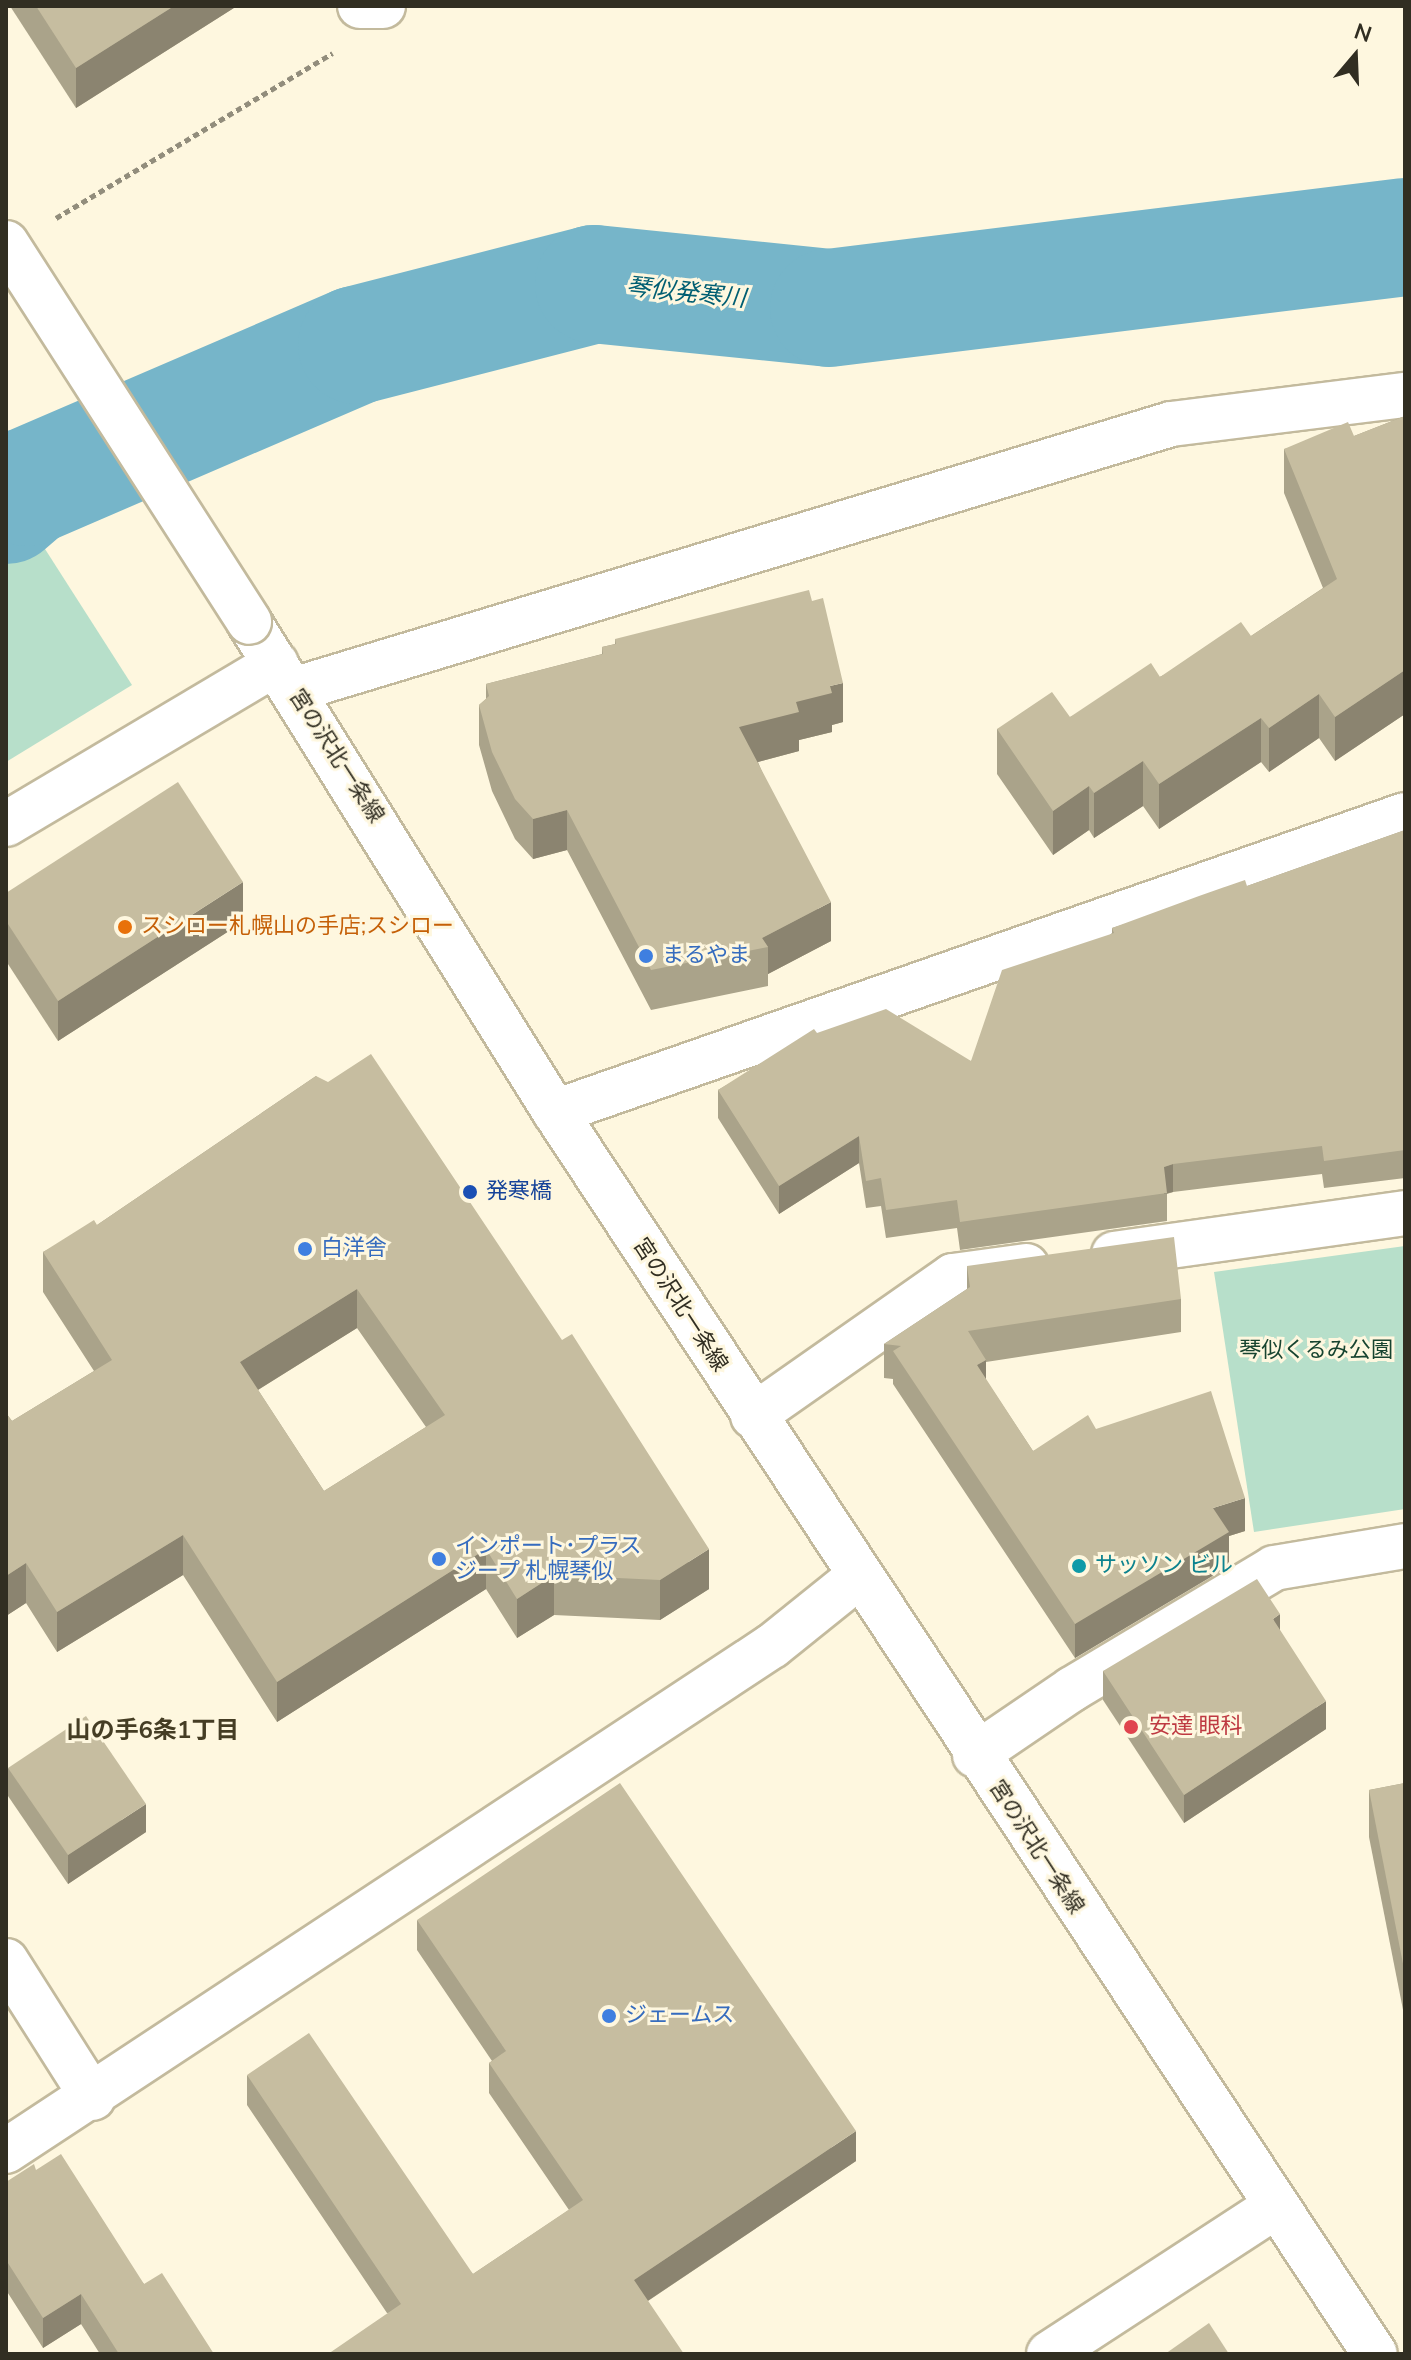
<!DOCTYPE html>
<meta charset="utf-8">
<style>
body{margin:0}
#map{position:relative;width:1411px;height:2360px;overflow:hidden;background:#fef7df;font-family:"Nunito Sans","Noto Sans JP",sans-serif}
div>[style]{position:absolute}
.green>*{inset:0;background:#b7dfca}
.river>*{height:118px;margin:-59px;padding:0 59px;transform-origin:59px;border-radius:59px;background:#76b5c9}
.path>*{height:5px;margin-top:-2.5px;transform-origin:0;background:repeating-linear-gradient(90deg,#928d7c 0 6px,transparent 0 10px)}
.roads{filter:drop-shadow(2px 0 #c3ba9d) drop-shadow(-2px 0 #c3ba9d) drop-shadow(0 2px #c3ba9d) drop-shadow(0 -2px #c3ba9d)}
.minor>*{height:44px;margin:-22px;padding:0 22px;transform-origin:22px;border-radius:22px;background:#fff}
.primary>*{height:44px;margin:-22px;padding:0 22px;transform-origin:22px;border-radius:22px;background:#fff}
.bridges{filter:drop-shadow(2px 0 #c3ba9d) drop-shadow(-2px 0 #c3ba9d) drop-shadow(0 2px #c3ba9d) drop-shadow(0 -2px #c3ba9d)}
.primary-bridge>*{height:44px;margin:-22px;padding:0 22px;transform-origin:22px;border-radius:22px;background:#fff}
.wall>*{inset:0;background:#aaa38a}
.shaded-wall>*{inset:0;background:#8b8470}
.building>*{inset:0;background:#c6bda0}
.dots>*{width:22px;height:22px;translate:-50% -50%;box-sizing:border-box;border:4px solid #fef7df;border-radius:50%}
span{translate:-50% -50%;white-space:nowrap;text-align:center;line-height:1.15;-webkit-text-stroke:6px #fef7df;paint-order:stroke}
.street-label{font-size:22px;color:#312e22}
.food-label{font-size:22px;color:#c56008}
.left{translate:0 -50%;text-align:left}
.shop-label{font-size:22px;color:#366cbe}
.transit-label{font-size:22px;color:#164399}
.park-label{font-size:22px;color:#174430}
.culture-label{font-size:22px;color:#0d838f}
.health-label{font-size:22px;color:#be3a42}
.water-label{font-size:24px;color:#005e72;font-style:italic}
.neighbourhood-label{font-size:24px;color:#453d24;font-weight:700}
.frame{position:absolute;inset:0;border:8px solid #312e22;pointer-events:none}
.north{position:absolute;left:1315px;top:16px;width:80px;height:80px;-webkit-text-stroke:6px #fef7df;paint-order:stroke;rotate:19deg;font-size:22px;font-weight:700;line-height:32px;text-align:center;color:#312e22}
.north::after{content:'';display:block;margin:auto;width:28px;height:36px;background:#312e22;clip-path:polygon(50% 0,100% 100%,50% 72%,0 100%)}
</style>
<div id="map">
<div class="green">
<i style="clip-path:polygon(6px 488px,132px 685px,6px 762px)"></i>
<i style="clip-path:polygon(1405px 1246px,1405px 1509px,1254px 1532px,1214px 1272px)"></i>
</div>
<div class="river">
<i style="left:6px;top:505px;width:28px;rotate:-41deg"></i>
<i style="left:27px;top:487px;width:359px;rotate:-23.3deg"></i>
<i style="left:357px;top:345px;width:245px;rotate:-14.4deg"></i>
<i style="left:594px;top:284px;width:236px;rotate:5.8deg"></i>
<i style="left:829px;top:308px;width:580px;rotate:-7.03deg"></i>
</div>
<div class="path">
<i style="left:56px;top:218px;width:322px;rotate:-30.8deg"></i>
</div>
<div class="roads">
<div class="minor">
<i style="left:360px;top:6px;width:23px"></i>
<i style="left:293px;top:690px;width:917px;rotate:-16.85deg"></i>
<i style="left:1171px;top:424px;width:236px;rotate:-7.1deg"></i>
<i style="left:6px;top:824px;width:314px;rotate:-30.7deg"></i>
<i style="left:555px;top:1112px;width:900px;rotate:-19.26deg"></i>
<i style="left:1114px;top:1254px;width:294px;rotate:-8deg"></i>
<i style="left:753px;top:1416px;width:244px;rotate:-35deg"></i>
<i style="left:953px;top:1276px;width:74px;rotate:-7.8deg"></i>
<i style="left:975px;top:1755px;width:117px;rotate:-34.2deg"></i>
<i style="left:1072px;top:1689px;width:235px;rotate:-30.9deg"></i>
<i style="left:1274px;top:1568px;width:133px;rotate:-9.5deg"></i>
<i style="left:6px;top:1961px;width:162px;rotate:57.6deg"></i>
<i style="left:6px;top:2151px;width:917px;rotate:-33.4deg"></i>
<i style="left:772px;top:1646px;width:112px;rotate:-38.8deg"></i>
<i style="left:1049px;top:2354px;width:271px;rotate:-33.1deg"></i>
</div>
<div class="primary">
<i style="left:249px;top:622px;width:578px;rotate:58.02deg"></i>
<i style="left:555px;top:1112px;width:1488px;rotate:56.57deg"></i>
</div>
</div>
<div class="bridges">
<div class="primary-bridge">
<i style="left:6px;top:243px;width:450px;rotate:57.3deg"></i>
</div>
</div>
<div class="wall">
<i style="clip-path:polygon(10px 6px,237px 6px,76px 108px)"></i>
<i style="clip-path:polygon(1405px 416px,1405px 714px,1335px 761px,1319px 738px,1269px 772px,1261px 762px,1159px 829px,1143px 806px,1094px 838px,1089px 830px,1053px 855px,997px 774px,997px 729px,1070px 717px,1251px 636px,1323px 588px,1284px 493px,1284px 449px,1354px 436px)"></i>
<i style="clip-path:polygon(615px 639px,843px 722px,832px 725px,832px 732px,799px 740px,799px 751px,758px 762px,831px 941px,768px 974px,768px 986px,651px 1010px,567px 850px,533px 859px,515px 839px,492px 791px,479px 745px,479px 705px,486px 699px,486px 684px,602px 654px,602px 647px,615px 644px)"></i>
<i style="clip-path:polygon(1405px 830px,1405px 1178px,1324px 1188px,1322px 1174px,1173px 1192px,1167px 1194px,1167px 1221px,960px 1250px,957px 1228px,886px 1238px,881px 1206px,866px 1208px,859px 1163px,779px 1214px,718px 1118px,718px 1090px,817px 1033px,971px 1061px,1112px 933px,1112px 928px,1247px 886px)"></i>
<i style="clip-path:polygon(6px 893px,243px 922px,58px 1041px,6px 961px)"></i>
<i style="clip-path:polygon(evenodd,316px 1076px,709px 1589px,660px 1620px,554px 1615px,517px 1638px,486px 1589px,277px 1722px,183px 1575px,57px 1652px,26px 1603px,6px 1616px,6px 1413px,12px 1421px,94px 1371px,43px 1292px,43px 1252px,97px 1225px,316px 1076px,357px 1328px,426px 1427px,324px 1491px,258px 1390px,357px 1328px)"></i>
<i style="clip-path:polygon(967px 1266px,1181px 1299px,1181px 1332px,986px 1362px,986px 1380px,1033px 1451px,1096px 1429px,1245px 1531px,1229px 1536px,1229px 1566px,1075px 1658px,893px 1384px,893px 1379px,884px 1378px,884px 1344px,967px 1289px)"></i>
<i style="clip-path:polygon(1280px 1631px,1326px 1729px,1184px 1823px,1103px 1700px,1103px 1671px)"></i>
<i style="clip-path:polygon(8px 1768px,146px 1832px,68px 1884px,8px 1796px)"></i>
<i style="clip-path:polygon(1405px 1783px,1405px 2020px,1369px 1837px,1369px 1790px)"></i>
<i style="clip-path:polygon(417px 1920px,856px 2161px,648px 2301px,387px 2313px,247px 2105px,247px 2075px,473px 2274px,569px 2210px,489px 2093px,489px 2063px,492px 2061px,417px 1950px)"></i>
<i style="clip-path:polygon(36px 2170px,144px 2284px,214px 2354px,100px 2354px,81px 2324px,43px 2348px,6px 2290px,6px 2182px)"></i>
</div>
<div class="shaded-wall">
<i style="clip-path:polygon(174px 6px,237px 6px,76px 108px,76px 68px)"></i>
<i style="clip-path:polygon(1405px 670px,1405px 714px,1335px 761px,1335px 717px)"></i>
<i style="clip-path:polygon(843px 683px,843px 722px,832px 725px,832px 732px,799px 740px,799px 751px,739px 767px,739px 727px,830px 686px)"></i>
<i style="clip-path:polygon(1319px 694px,1319px 738px,1269px 772px,1269px 728px)"></i>
<i style="clip-path:polygon(1261px 718px,1261px 762px,1159px 829px,1159px 784px)"></i>
<i style="clip-path:polygon(1143px 761px,1143px 806px,1094px 838px,1094px 793px)"></i>
<i style="clip-path:polygon(1089px 786px,1089px 830px,1053px 855px,1053px 811px)"></i>
<i style="clip-path:polygon(567px 810px,567px 850px,533px 859px,533px 819px)"></i>
<i style="clip-path:polygon(243px 882px,243px 922px,58px 1041px,58px 1001px)"></i>
<i style="clip-path:polygon(831px 902px,831px 941px,768px 974px,768px 947px,762px 938px)"></i>
<i style="clip-path:polygon(859px 1136px,859px 1163px,779px 1214px,779px 1186px)"></i>
<i style="clip-path:polygon(1173px 1164px,1173px 1192px,1164px 1194px,1164px 1167px)"></i>
<i style="clip-path:polygon(357px 1289px,357px 1328px,240px 1401px,240px 1362px)"></i>
<i style="clip-path:polygon(986px 1360px,986px 1393px,977px 1365px)"></i>
<i style="clip-path:polygon(1245px 1498px,1245px 1531px,1229px 1536px,1229px 1566px,1075px 1658px,1075px 1624px,1213px 1508px)"></i>
<i style="clip-path:polygon(183px 1535px,183px 1575px,57px 1652px,57px 1612px)"></i>
<i style="clip-path:polygon(486px 1549px,486px 1589px,277px 1722px,277px 1682px)"></i>
<i style="clip-path:polygon(709px 1549px,709px 1589px,660px 1620px,660px 1580px)"></i>
<i style="clip-path:polygon(26px 1563px,26px 1603px,6px 1616px,6px 1576px)"></i>
<i style="clip-path:polygon(554px 1575px,554px 1615px,517px 1638px,517px 1599px)"></i>
<i style="clip-path:polygon(1280px 1614px,1280px 1642px,1273px 1619px)"></i>
<i style="clip-path:polygon(1326px 1701px,1326px 1729px,1184px 1823px,1184px 1795px)"></i>
<i style="clip-path:polygon(146px 1804px,146px 1832px,68px 1884px,68px 1855px)"></i>
<i style="clip-path:polygon(856px 2131px,856px 2161px,634px 2310px,634px 2280px)"></i>
<i style="clip-path:polygon(81px 2294px,81px 2324px,43px 2348px,43px 2318px)"></i>
</div>
<div class="building">
<i style="clip-path:polygon(36px 6px,174px 6px,76px 68px)"></i>
<i style="clip-path:polygon(1405px 416px,1405px 670px,1335px 717px,1319px 694px,1269px 728px,1261px 718px,1159px 784px,1143px 761px,1094px 793px,1089px 786px,1053px 811px,997px 729px,1052px 692px,1070px 717px,1151px 663px,1160px 677px,1241px 622px,1251px 636px,1337px 579px,1284px 449px,1348px 422px,1354px 436px)"></i>
<i style="clip-path:polygon(809px 590px,812px 601px,823px 598px,843px 683px,830px 686px,832px 693px,796px 702px,799px 712px,739px 727px,831px 902px,762px 938px,768px 947px,651px 970px,567px 810px,533px 819px,515px 799px,492px 752px,479px 705px,489px 696px,486px 684px,603px 654px,602px 647px,616px 644px,615px 639px)"></i>
<i style="clip-path:polygon(178px 782px,243px 882px,58px 1001px,6px 921px,6px 893px)"></i>
<i style="clip-path:polygon(1405px 830px,1405px 1150px,1324px 1161px,1322px 1146px,1173px 1164px,1164px 1167px,1167px 1193px,960px 1222px,957px 1200px,886px 1210px,881px 1178px,866px 1181px,859px 1136px,779px 1186px,718px 1090px,814px 1029px,817px 1033px,886px 1009px,971px 1061px,1002px 970px,1114px 933px,1112px 928px,1199px 896px,1245px 880px,1247px 886px)"></i>
<i style="clip-path:polygon(evenodd,371px 1054px,562px 1340px,572px 1334px,709px 1549px,660px 1580px,554px 1575px,517px 1599px,486px 1549px,277px 1682px,183px 1535px,57px 1612px,26px 1563px,6px 1576px,6px 1413px,12px 1421px,112px 1360px,43px 1252px,94px 1220px,97px 1225px,316px 1076px,328px 1082px,371px 1054px,357px 1289px,445px 1415px,324px 1491px,240px 1362px,357px 1289px)"></i>
<i style="clip-path:polygon(1174px 1237px,1181px 1299px,968px 1331px,986px 1360px,977px 1365px,1033px 1451px,1088px 1415px,1096px 1429px,1211px 1391px,1245px 1498px,1213px 1508px,1229px 1532px,1075px 1624px,893px 1351px,901px 1346px,884px 1344px,970px 1287px,967px 1266px)"></i>
<i style="clip-path:polygon(1257px 1579px,1280px 1614px,1273px 1619px,1326px 1701px,1184px 1795px,1103px 1671px)"></i>
<i style="clip-path:polygon(86px 1716px,146px 1804px,68px 1855px,8px 1768px)"></i>
<i style="clip-path:polygon(620px 1783px,856px 2131px,634px 2280px,684px 2354px,328px 2354px,401px 2304px,247px 2075px,309px 2033px,473px 2274px,583px 2200px,489px 2063px,506px 2051px,417px 1920px)"></i>
<i style="clip-path:polygon(1405px 1783px,1405px 1974px,1369px 1790px)"></i>
<i style="clip-path:polygon(61px 2154px,144px 2284px,162px 2273px,214px 2354px,119px 2354px,81px 2294px,43px 2318px,6px 2260px,6px 2182px,34px 2164px,36px 2170px)"></i>
<i style="clip-path:polygon(1209px 2323px,1229px 2354px,1165px 2354px)"></i>
</div>
<div class="dots">
<i style="left:125px;top:927px;background:#e8710a"></i>
<i style="left:646px;top:956px;background:#3f7fe0"></i>
<i style="left:470px;top:1192px;background:#1a4fb4"></i>
<i style="left:305px;top:1249px;background:#3f7fe0"></i>
<i style="left:439px;top:1559px;background:#3f7fe0"></i>
<i style="left:1079px;top:1566px;background:#0f9aa8"></i>
<i style="left:1131px;top:1727px;background:#e0444e"></i>
<i style="left:609px;top:2016px;background:#3f7fe0"></i>
</div>
<div class="street-label">
<span style="left:336px;top:756px;rotate:57deg">宮の沢北一条線</span>
<span style="left:680px;top:1305px;rotate:57deg">宮の沢北一条線</span>
<span style="left:1036px;top:1847px;rotate:57deg">宮の沢北一条線</span>
</div>
<div class="food-label">
<span class="left" style="left:141px;top:927px">スシロー札幌山の手店;スシロー</span>
</div>
<div class="shop-label">
<span class="left" style="left:662px;top:956px">まるやま</span>
<span class="left" style="left:321px;top:1249px">白洋舎</span>
<span class="left" style="left:455px;top:1559px">インポート･プラス<br>ジープ 札幌琴似</span>
<span class="left" style="left:625px;top:2016px">ジェームス</span>
</div>
<div class="transit-label">
<span class="left" style="left:486px;top:1192px">発寒橋</span>
</div>
<div class="park-label">
<span style="left:1316px;top:1351px">琴似くるみ公園</span>
</div>
<div class="culture-label">
<span class="left" style="left:1095px;top:1566px">サッソン ビル</span>
</div>
<div class="health-label">
<span class="left" style="left:1149px;top:1727px">安達 眼科</span>
</div>
<div class="water-label">
<span style="left:686px;top:293px;rotate:6deg">琴似発寒川</span>
</div>
<div class="neighbourhood-label">
<span style="left:153px;top:1731px">山の手6条1丁目</span>
</div>
<div class="frame"></div>
<div class="north">N</div>
</div>
